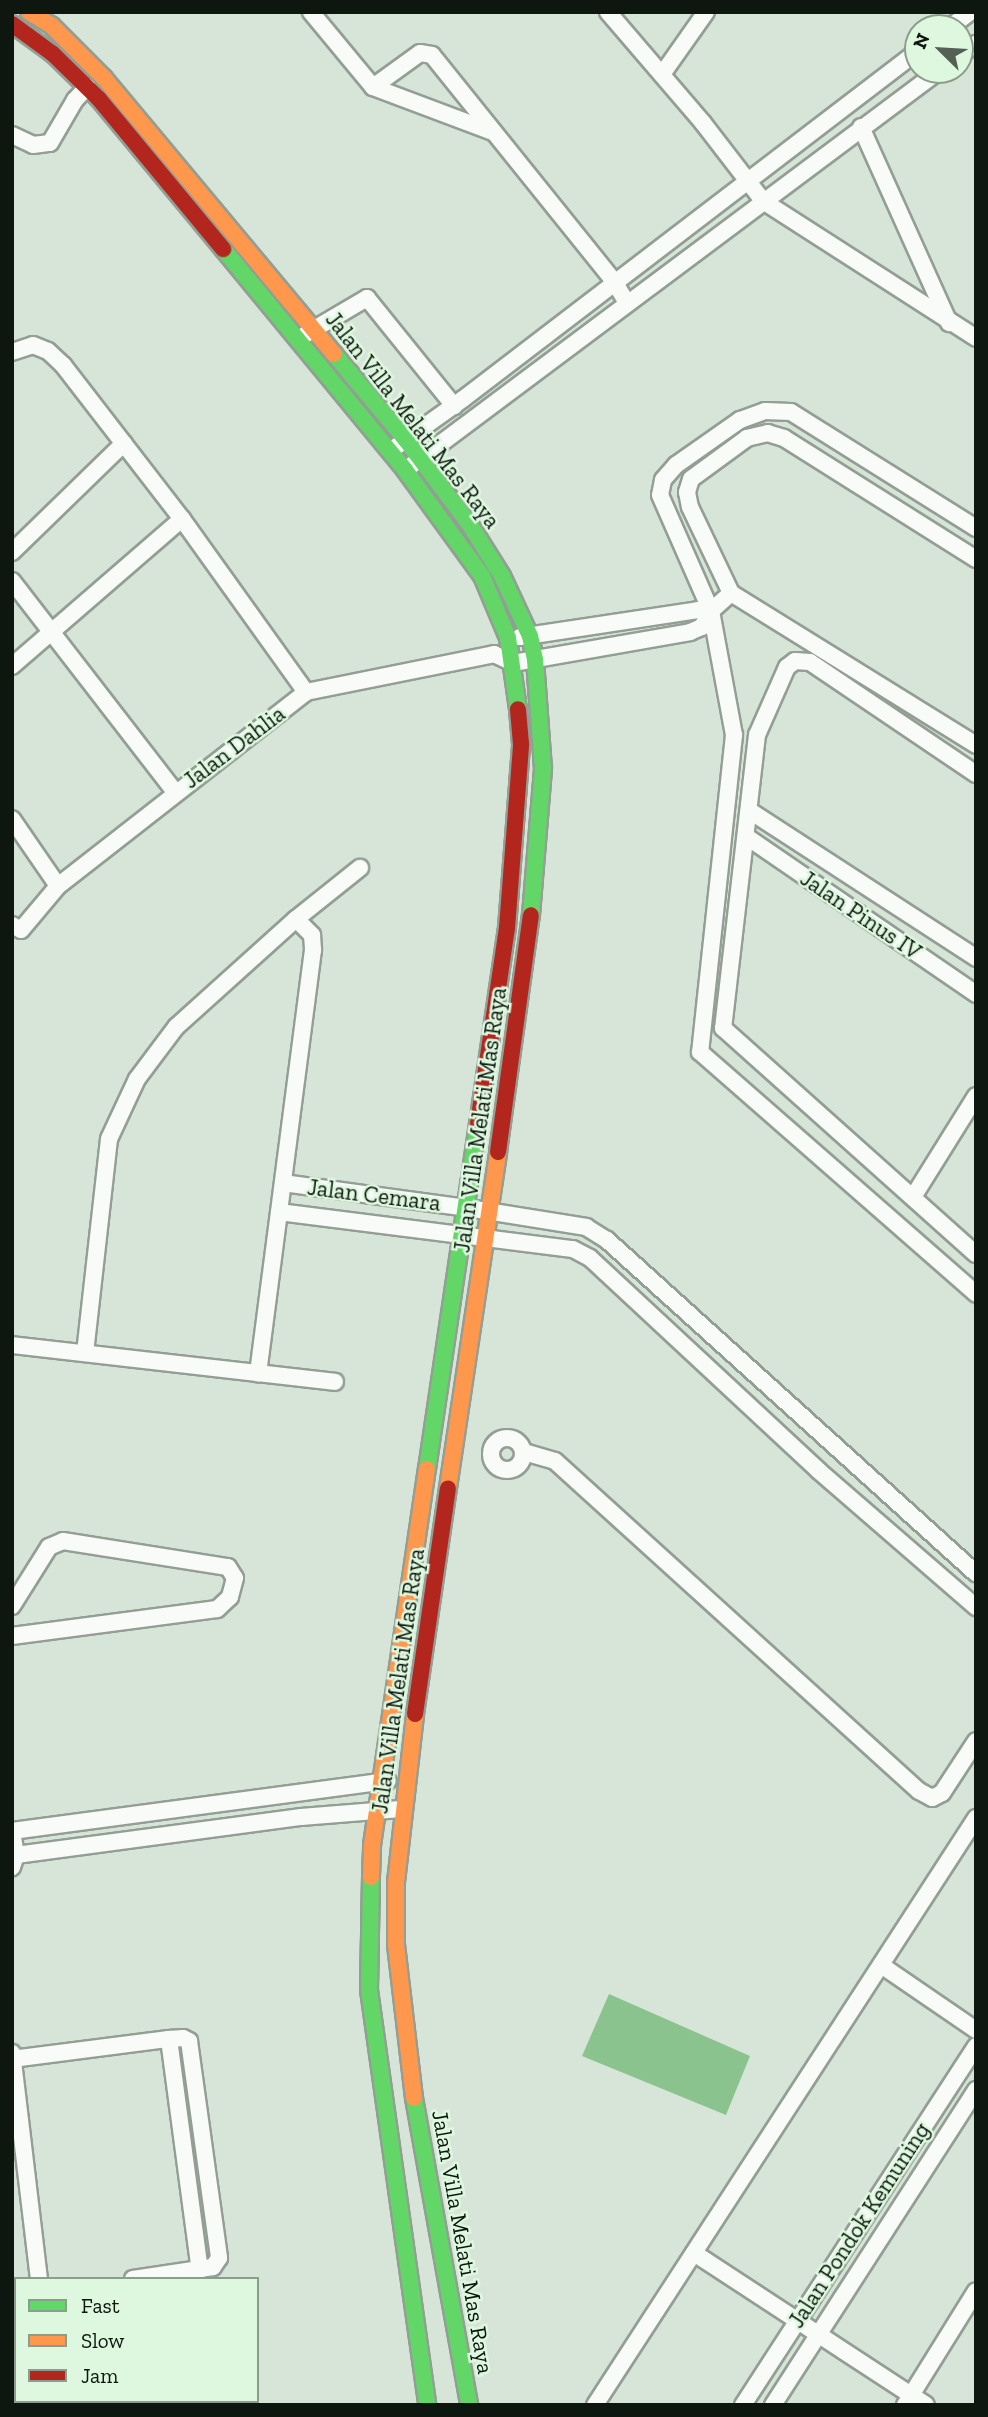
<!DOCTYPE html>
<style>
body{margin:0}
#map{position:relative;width:988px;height:2417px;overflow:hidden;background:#d7e5d8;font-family:"Zilla Slab",serif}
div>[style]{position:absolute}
.water>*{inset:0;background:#8bc38f}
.roads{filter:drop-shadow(2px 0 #939e94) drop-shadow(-2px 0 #939e94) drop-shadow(0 2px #939e94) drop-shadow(0 -2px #939e94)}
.street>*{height:16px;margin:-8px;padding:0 8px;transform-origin:8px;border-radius:8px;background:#f9fbf9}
.street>.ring{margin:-8px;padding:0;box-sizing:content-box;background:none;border:16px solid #f9fbf9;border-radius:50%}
.fast>*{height:16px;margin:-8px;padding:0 8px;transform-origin:8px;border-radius:8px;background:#63d668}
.slow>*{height:16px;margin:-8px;padding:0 8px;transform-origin:8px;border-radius:8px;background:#ff974d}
.jam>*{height:16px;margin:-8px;padding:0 8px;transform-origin:8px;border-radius:8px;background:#b3261e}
span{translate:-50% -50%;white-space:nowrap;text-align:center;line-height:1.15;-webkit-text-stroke:5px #def8df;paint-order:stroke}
.street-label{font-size:23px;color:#0e170f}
.frame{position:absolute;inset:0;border:14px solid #0e170f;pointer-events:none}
.legend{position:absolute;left:14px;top:2277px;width:245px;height:126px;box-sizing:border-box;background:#def8df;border:2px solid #8b9e8c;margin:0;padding:9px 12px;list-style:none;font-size:21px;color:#0e170f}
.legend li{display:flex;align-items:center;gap:14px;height:35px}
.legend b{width:35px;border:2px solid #8b9e8c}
.north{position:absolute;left:904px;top:14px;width:70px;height:70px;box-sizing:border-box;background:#def8df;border:2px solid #8b9e8c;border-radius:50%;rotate:294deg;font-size:19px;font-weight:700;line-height:28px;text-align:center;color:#0e170f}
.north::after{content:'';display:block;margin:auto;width:24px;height:32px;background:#545f55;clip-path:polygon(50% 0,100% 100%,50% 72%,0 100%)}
</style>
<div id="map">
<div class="water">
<i style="clip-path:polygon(609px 1994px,750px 2056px,726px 2115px,582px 2056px)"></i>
</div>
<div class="roads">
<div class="street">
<i style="left:311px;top:12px;width:97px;rotate:50.4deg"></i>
<i style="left:373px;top:87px;width:128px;rotate:20.6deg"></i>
<i style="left:608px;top:12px;width:146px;rotate:49.4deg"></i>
<i style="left:703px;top:123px;width:98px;rotate:52.4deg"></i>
<i style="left:763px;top:201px;width:253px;rotate:32.7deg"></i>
<i style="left:949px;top:28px;width:26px;rotate:-37deg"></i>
<i style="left:960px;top:55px;width:19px;rotate:-35deg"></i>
<i style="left:663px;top:73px;width:75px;rotate:-54.8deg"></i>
<i style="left:373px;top:87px;width:58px;rotate:-35.9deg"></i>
<i style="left:420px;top:53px;width:12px;rotate:9deg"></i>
<i style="left:432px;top:55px;width:292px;rotate:51.2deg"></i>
<i style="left:615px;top:283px;width:23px;rotate:59deg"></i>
<i style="left:861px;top:127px;width:215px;rotate:65.8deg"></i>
<i style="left:12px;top:135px;width:23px;rotate:25deg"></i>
<i style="left:33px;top:145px;width:17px;rotate:-7deg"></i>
<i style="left:50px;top:143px;width:50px;rotate:-59.8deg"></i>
<i style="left:75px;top:100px;width:18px;rotate:-47deg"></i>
<i style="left:306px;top:334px;width:71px;rotate:-30.5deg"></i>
<i style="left:367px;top:298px;width:139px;rotate:51.1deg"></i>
<i style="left:12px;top:352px;width:22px;rotate:-18deg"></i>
<i style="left:33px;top:345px;width:16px;rotate:22deg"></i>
<i style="left:48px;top:351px;width:21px;rotate:43deg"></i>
<i style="left:63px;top:365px;width:195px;rotate:52.3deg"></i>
<i style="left:182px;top:519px;width:213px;rotate:54.4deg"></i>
<i style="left:397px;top:446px;width:81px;rotate:-35.5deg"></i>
<i style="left:463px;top:399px;width:573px;rotate:-37.41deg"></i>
<i style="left:412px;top:465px;width:659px;rotate:-36.8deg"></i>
<i style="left:976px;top:528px;width:218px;rotate:-147.9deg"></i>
<i style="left:791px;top:412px;width:26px;rotate:-178deg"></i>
<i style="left:765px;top:411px;width:27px;rotate:160deg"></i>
<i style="left:740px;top:420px;width:78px;rotate:144.9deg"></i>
<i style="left:676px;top:465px;width:20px;rotate:131deg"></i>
<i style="left:663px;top:480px;width:15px;rotate:101deg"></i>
<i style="left:660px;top:495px;width:127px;rotate:66.3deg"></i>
<i style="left:711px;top:611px;width:126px;rotate:79.5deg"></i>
<i style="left:734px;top:735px;width:319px;rotate:96.1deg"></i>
<i style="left:700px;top:1052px;width:367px;rotate:41.2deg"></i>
<i style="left:12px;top:552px;width:156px;rotate:-44.2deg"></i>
<i style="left:976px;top:559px;width:227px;rotate:-147.8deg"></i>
<i style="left:784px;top:438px;width:17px;rotate:-163deg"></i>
<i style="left:768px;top:433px;width:22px;rotate:167deg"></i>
<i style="left:747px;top:438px;width:69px;rotate:143.8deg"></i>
<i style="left:691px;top:479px;width:14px;rotate:107deg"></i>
<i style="left:687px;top:492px;width:15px;rotate:79deg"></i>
<i style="left:690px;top:507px;width:95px;rotate:64.5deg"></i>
<i style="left:731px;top:593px;width:288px;rotate:31.8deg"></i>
<i style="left:12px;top:581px;width:267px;rotate:52.3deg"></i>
<i style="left:520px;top:637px;width:180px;rotate:-8.6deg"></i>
<i style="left:698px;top:610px;width:13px;rotate:4deg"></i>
<i style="left:12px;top:666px;width:225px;rotate:-40.9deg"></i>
<i style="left:976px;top:774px;width:200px;rotate:-146deg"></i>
<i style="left:810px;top:662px;width:15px;rotate:-176deg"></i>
<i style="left:795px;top:661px;width:10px;rotate:143deg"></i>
<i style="left:787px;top:667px;width:74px;rotate:113.8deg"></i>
<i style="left:757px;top:735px;width:295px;rotate:96.6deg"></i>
<i style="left:723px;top:1028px;width:339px;rotate:41.8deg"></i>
<i style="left:750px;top:811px;width:270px;rotate:33deg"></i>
<i style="left:12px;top:819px;width:81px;rotate:55.5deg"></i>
<i style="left:747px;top:837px;width:278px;rotate:34.4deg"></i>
<i style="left:296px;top:919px;width:82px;rotate:-38.6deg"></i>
<i style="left:12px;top:925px;width:10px;rotate:29deg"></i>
<i style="left:21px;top:930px;width:57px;rotate:-49.9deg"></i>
<i style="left:58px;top:886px;width:315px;rotate:-38deg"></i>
<i style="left:306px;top:692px;width:192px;rotate:-11.4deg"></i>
<i style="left:494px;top:654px;width:21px;rotate:25deg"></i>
<i style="left:513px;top:663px;width:180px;rotate:-9.9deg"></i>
<i style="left:690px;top:632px;width:13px;rotate:-23deg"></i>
<i style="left:702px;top:627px;width:18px;rotate:-61deg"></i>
<i style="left:711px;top:611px;width:27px;rotate:-42deg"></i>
<i style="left:283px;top:1183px;width:187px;rotate:7.7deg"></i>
<i style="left:468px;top:1208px;width:120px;rotate:9.1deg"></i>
<i style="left:586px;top:1227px;width:25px;rotate:32deg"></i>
<i style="left:607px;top:1240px;width:497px;rotate:42.1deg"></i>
<i style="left:913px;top:1197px;width:119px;rotate:-58deg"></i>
<i style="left:279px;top:1212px;width:296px;rotate:7.2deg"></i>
<i style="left:573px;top:1249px;width:19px;rotate:28deg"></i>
<i style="left:590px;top:1258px;width:313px;rotate:42.9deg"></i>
<i style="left:819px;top:1471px;width:208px;rotate:40.9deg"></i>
<i style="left:12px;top:1345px;width:325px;rotate:6.5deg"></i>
<i style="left:85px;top:1353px;width:215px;rotate:-83.6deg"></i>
<i style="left:109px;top:1139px;width:66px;rotate:-65deg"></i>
<i style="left:137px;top:1079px;width:65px;rotate:-53.1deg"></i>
<i style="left:176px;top:1027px;width:161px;rotate:-42deg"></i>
<i style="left:296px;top:919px;width:23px;rotate:45deg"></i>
<i style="left:312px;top:935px;width:15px;rotate:86deg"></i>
<i style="left:313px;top:950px;width:427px;rotate:97.4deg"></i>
<i class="ring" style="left:491px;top:1438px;width:16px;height:16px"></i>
<i style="left:524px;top:1452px;width:32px;rotate:16deg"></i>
<i style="left:555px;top:1461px;width:491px;rotate:42.2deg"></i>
<i style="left:919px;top:1791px;width:15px;rotate:28deg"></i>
<i style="left:932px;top:1798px;width:11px;rotate:-27deg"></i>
<i style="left:942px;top:1793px;width:62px;rotate:-56.8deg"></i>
<i style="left:12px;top:1606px;width:70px;rotate:-57.9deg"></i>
<i style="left:49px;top:1547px;width:15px;rotate:-23deg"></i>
<i style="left:63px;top:1541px;width:167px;rotate:9deg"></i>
<i style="left:228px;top:1567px;width:13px;rotate:58deg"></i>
<i style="left:235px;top:1578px;width:20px;rotate:105deg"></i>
<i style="left:230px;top:1597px;width:18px;rotate:137deg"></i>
<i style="left:217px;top:1609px;width:207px;rotate:172.5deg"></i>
<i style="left:12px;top:1831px;width:379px;rotate:-7.6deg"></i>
<i style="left:12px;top:1832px;width:23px;rotate:80deg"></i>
<i style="left:16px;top:1855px;width:13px;rotate:108deg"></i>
<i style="left:16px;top:1855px;width:288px;rotate:-7.6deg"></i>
<i style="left:301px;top:1817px;width:100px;rotate:-4.6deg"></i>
<i style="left:881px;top:1965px;width:115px;rotate:34.4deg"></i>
<i style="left:169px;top:2039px;width:233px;rotate:82.4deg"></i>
<i style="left:12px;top:2053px;width:228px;rotate:83.2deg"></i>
<i style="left:12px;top:2059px;width:158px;rotate:-7.3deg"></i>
<i style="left:169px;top:2039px;width:14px;rotate:-4deg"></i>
<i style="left:183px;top:2038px;width:7px;rotate:27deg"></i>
<i style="left:189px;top:2041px;width:219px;rotate:82.1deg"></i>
<i style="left:219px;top:2258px;width:11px;rotate:124deg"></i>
<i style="left:213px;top:2267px;width:81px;rotate:171.5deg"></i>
<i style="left:694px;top:2253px;width:277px;rotate:33.2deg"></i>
<i style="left:12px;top:2296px;width:4px;rotate:-14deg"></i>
<i style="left:595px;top:2405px;width:700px;rotate:-57.01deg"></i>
<i style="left:743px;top:2405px;width:428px;rotate:-57deg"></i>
<i style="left:773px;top:2405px;width:375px;rotate:-57.2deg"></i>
<i style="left:905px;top:2405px;width:134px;rotate:-58.1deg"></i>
</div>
<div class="fast">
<i style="left:223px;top:249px;width:286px;rotate:50.5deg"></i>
<i style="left:405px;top:470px;width:131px;rotate:54deg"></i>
<i style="left:482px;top:576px;width:67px;rotate:67.2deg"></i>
<i style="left:508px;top:638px;width:72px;rotate:82deg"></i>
<i style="left:334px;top:354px;width:112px;rotate:50.1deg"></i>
<i style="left:406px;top:440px;width:106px;rotate:53deg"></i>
<i style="left:470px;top:525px;width:60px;rotate:57.9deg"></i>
<i style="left:502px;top:576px;width:66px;rotate:65deg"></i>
<i style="left:530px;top:636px;width:25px;rotate:78deg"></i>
<i style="left:535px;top:660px;width:109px;rotate:85.8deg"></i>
<i style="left:543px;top:769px;width:146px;rotate:94.7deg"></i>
<i style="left:427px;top:1469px;width:349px;rotate:-81.6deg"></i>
<i style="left:371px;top:1877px;width:113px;rotate:91deg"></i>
<i style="left:369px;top:1990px;width:419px;rotate:82deg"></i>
<i style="left:414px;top:2098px;width:312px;rotate:79.8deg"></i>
</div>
<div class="slow">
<i style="left:29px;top:12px;width:27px;rotate:31deg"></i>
<i style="left:52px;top:26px;width:74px;rotate:45deg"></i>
<i style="left:104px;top:78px;width:359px;rotate:50.2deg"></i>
<i style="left:448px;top:1488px;width:340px;rotate:-81.5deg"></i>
<i style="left:371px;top:1877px;width:32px;rotate:-88deg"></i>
<i style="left:372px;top:1845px;width:380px;rotate:-81.7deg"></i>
<i style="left:414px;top:2098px;width:155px;rotate:-96.7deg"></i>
<i style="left:396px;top:1944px;width:62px;rotate:-90deg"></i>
<i style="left:396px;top:1882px;width:169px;rotate:-83.5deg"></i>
</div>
<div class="jam">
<i style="left:12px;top:24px;width:51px;rotate:36.2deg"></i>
<i style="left:53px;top:54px;width:64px;rotate:44.4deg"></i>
<i style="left:99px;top:99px;width:195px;rotate:50.4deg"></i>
<i style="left:478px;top:1124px;width:198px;rotate:-81.6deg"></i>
<i style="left:507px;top:928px;width:185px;rotate:-85.6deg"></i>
<i style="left:521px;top:744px;width:35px;rotate:-95deg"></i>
<i style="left:498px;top:1152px;width:239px;rotate:-82.1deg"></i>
<i style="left:415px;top:1714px;width:228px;rotate:-81.7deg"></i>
</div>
</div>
<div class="street-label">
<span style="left:413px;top:420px;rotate:52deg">Jalan Villa Melati Mas Raya</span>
<span style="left:234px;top:747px;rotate:-37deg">Jalan Dahlia</span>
<span style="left:861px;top:915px;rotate:34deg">Jalan Pinus IV</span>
<span style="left:480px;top:1120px;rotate:-82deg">Jalan Villa Melati Mas Raya</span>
<span style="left:374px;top:1195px;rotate:7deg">Jalan Cemara</span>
<span style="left:398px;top:1681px;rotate:-82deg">Jalan Villa Melati Mas Raya</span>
<span style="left:859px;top:2225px;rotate:-57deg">Jalan Pondok Kemuning</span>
<span style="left:463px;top:2242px;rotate:80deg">Jalan Villa Melati Mas Raya</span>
</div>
<div class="frame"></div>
<ul class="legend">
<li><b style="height:9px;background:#63d668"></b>Fast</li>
<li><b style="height:9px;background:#ff974d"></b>Slow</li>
<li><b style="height:9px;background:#b3261e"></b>Jam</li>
</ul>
<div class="north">N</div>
</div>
